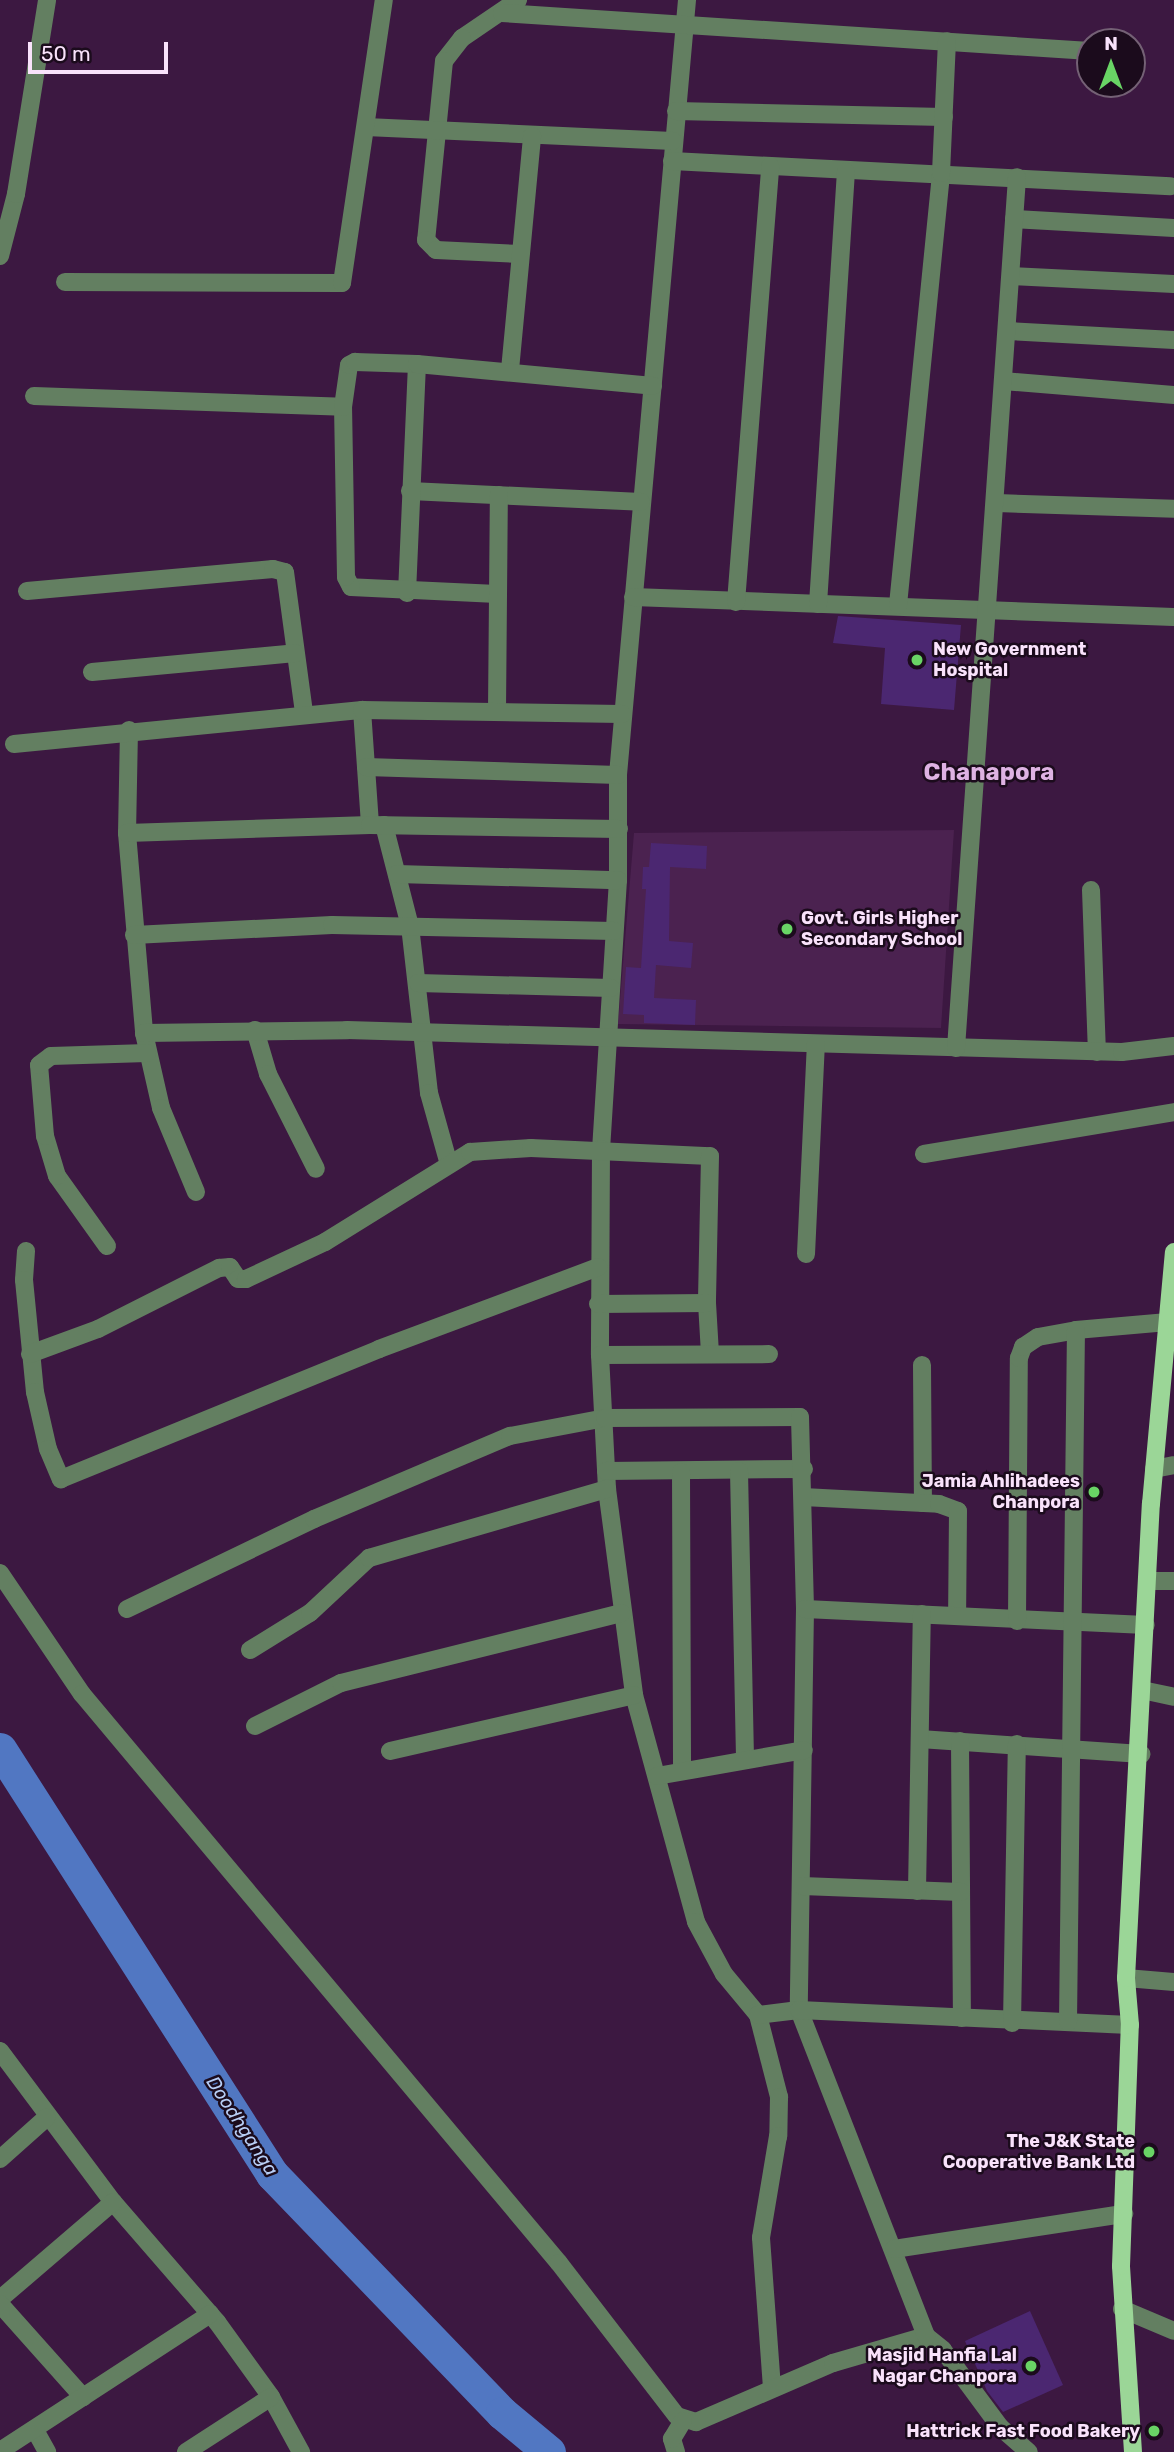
<!DOCTYPE html>
<style>
body{margin:0}
#map{position:relative;width:1174px;height:2452px;overflow:hidden;background:#3c1841;font-family:Rubik,sans-serif}
div>[style]{position:absolute}
.built>*{inset:0;background:#4b2250}
.river>*{height:33px;margin:-16.5px;padding:0 16.5px;transform-origin:16.5px;border-radius:16.5px;background:#5177c2}
.building>*{inset:0;background:#4b2771}
.minor>*{height:18px;margin:-9px;padding:0 9px;transform-origin:9px;border-radius:9px;background:#637f61}
.major>*{height:18px;margin:-9px;padding:0 9px;transform-origin:9px;border-radius:9px;background:#9bd697}
.dots>*{width:19px;height:19px;translate:-50% -50%;box-sizing:border-box;border:4px solid #1b0b1c;border-radius:50%}
span{translate:-50% -50%;white-space:nowrap;text-align:center;line-height:1.15;-webkit-text-stroke:5px #1b0b1c;paint-order:stroke}
.poi-label{font-size:18px;color:#f9e2fb;font-weight:700}
.left{translate:0 -50%;text-align:left}
.right{translate:-100% -50%;text-align:right}
.water-label{font-size:19px;color:#b7cdf5;font-style:italic}
.district-label{font-size:24px;color:#deb2e3;font-weight:700}
.north{position:absolute;left:1076px;top:28px;width:70px;height:70px;box-sizing:border-box;background:#1b0b1c;border:2px solid #746175;border-radius:50%;rotate:0deg;font-size:19px;font-weight:700;line-height:28px;text-align:center;color:#f9e2fb}
.north::after{content:'';display:block;margin:auto;width:24px;height:32px;background:#69d465;clip-path:polygon(50% 0,100% 100%,50% 72%,0 100%)}
.scale{position:absolute;left:28px;top:42px;width:140px;height:32px;box-sizing:border-box;border:4px solid #f9e2fb;border-top:0;padding-left:9px;font-size:21px;line-height:24px;white-space:nowrap;color:#f9e2fb;-webkit-text-stroke:5px #1b0b1c;paint-order:stroke}
</style>
<div id="map">
<div class="built">
<i style="clip-path:polygon(954px 830px,941px 1028px,618px 1024px,634px 833px)"></i>
</div>
<div class="river">
<i style="left:0;top:1749px;width:505px;rotate:57.38deg"></i>
<i style="left:272px;top:2174px;width:332px;rotate:46.1deg"></i>
<i style="left:502px;top:2413px;width:61px;rotate:39.7deg"></i>
</div>
<div class="building">
<i style="clip-path:polygon(838px 616px,961px 625px,954px 710px,881px 704px,885px 648px,833px 643px)"></i>
<i style="clip-path:polygon(651px 843px,707px 846px,706px 869px,670px 867px,669px 941px,693px 943px,691px 968px,656px 965px,654px 998px,696px 1000px,695px 1025px,644px 1023px,644px 1015px,623px 1014px,626px 967px,641px 968px,646px 889px,642px 889px,643px 867px,649px 867px)"></i>
<i style="clip-path:polygon(1030px 2311px,1063px 2385px,1003px 2412px,987px 2391px,965px 2341px)"></i>
</div>
<div class="minor">
<i style="left:518px;top:0;width:68px;rotate:145.8deg"></i>
<i style="left:462px;top:38px;width:29px;rotate:128deg"></i>
<i style="left:444px;top:61px;width:180px;rotate:95.7deg"></i>
<i style="left:426px;top:240px;width:14px;rotate:45deg"></i>
<i style="left:436px;top:250px;width:84px;rotate:2.7deg"></i>
<i style="left:687px;top:0;width:778px;rotate:95.09deg"></i>
<i style="left:618px;top:775px;width:105px;rotate:90deg"></i>
<i style="left:618px;top:880px;width:270px;rotate:93.6deg"></i>
<i style="left:601px;top:1149px;width:206px;rotate:90.3deg"></i>
<i style="left:600px;top:1355px;width:134px;rotate:87deg"></i>
<i style="left:607px;top:1489px;width:208px;rotate:82.5deg"></i>
<i style="left:634px;top:1695px;width:235px;rotate:74.7deg"></i>
<i style="left:696px;top:1922px;width:59px;rotate:61.7deg"></i>
<i style="left:724px;top:1974px;width:53px;rotate:50.3deg"></i>
<i style="left:758px;top:2015px;width:85px;rotate:75.6deg"></i>
<i style="left:779px;top:2097px;width:39px;rotate:91deg"></i>
<i style="left:778px;top:2136px;width:103px;rotate:99.5deg"></i>
<i style="left:761px;top:2238px;width:150px;rotate:85.8deg"></i>
<i style="left:502px;top:13px;width:589px;rotate:3.7deg"></i>
<i style="left:1132px;top:54px;width:3px"></i>
<i style="left:676px;top:111px;width:268px;rotate:1.3deg"></i>
<i style="left:366px;top:127px;width:307px;rotate:2.6deg"></i>
<i style="left:672px;top:161px;width:499px;rotate:2.9deg"></i>
<i style="left:1014px;top:219px;width:160px;rotate:3.2deg"></i>
<i style="left:0;top:256px;width:64px;rotate:-75.5deg"></i>
<i style="left:16px;top:194px;width:196px;rotate:-80.9deg"></i>
<i style="left:1011px;top:276px;width:163px;rotate:2.8deg"></i>
<i style="left:65px;top:282px;width:277px;rotate:0.2deg"></i>
<i style="left:342px;top:283px;width:286px;rotate:-81.6deg"></i>
<i style="left:1007px;top:331px;width:167px;rotate:3.1deg"></i>
<i style="left:510px;top:370px;width:235px;rotate:-84.6deg"></i>
<i style="left:1003px;top:381px;width:172px;rotate:4.7deg"></i>
<i style="left:34px;top:396px;width:309px;rotate:2deg"></i>
<i style="left:410px;top:491px;width:231px;rotate:2.7deg"></i>
<i style="left:997px;top:503px;width:177px;rotate:1.9deg"></i>
<i style="left:27px;top:591px;width:247px;rotate:-5.1deg"></i>
<i style="left:273px;top:569px;width:12px;rotate:14deg"></i>
<i style="left:285px;top:572px;width:142px;rotate:82.3deg"></i>
<i style="left:407px;top:593px;width:229px;rotate:-87.5deg"></i>
<i style="left:497px;top:594px;width:146px;rotate:-177.3deg"></i>
<i style="left:351px;top:587px;width:11px;rotate:-117deg"></i>
<i style="left:346px;top:577px;width:170px;rotate:-91deg"></i>
<i style="left:343px;top:407px;width:42px;rotate:-81.9deg"></i>
<i style="left:349px;top:365px;width:7px;rotate:-27deg"></i>
<i style="left:355px;top:362px;width:62px;rotate:1.8deg"></i>
<i style="left:417px;top:364px;width:237px;rotate:5.3deg"></i>
<i style="left:633px;top:597px;width:541px;rotate:2.12deg"></i>
<i style="left:736px;top:602px;width:437px;rotate:-85.5deg"></i>
<i style="left:818px;top:604px;width:433px;rotate:-86.3deg"></i>
<i style="left:898px;top:605px;width:434px;rotate:-84.3deg"></i>
<i style="left:941px;top:173px;width:132px;rotate:-87.4deg"></i>
<i style="left:92px;top:672px;width:204px;rotate:-5.3deg"></i>
<i style="left:362px;top:710px;width:115px;rotate:86deg"></i>
<i style="left:497px;top:710px;width:215px;rotate:-89.5deg"></i>
<i style="left:129px;top:730px;width:103px;rotate:91.1deg"></i>
<i style="left:127px;top:833px;width:201px;rotate:85.1deg"></i>
<i style="left:144px;top:1033px;width:77px;rotate:77.2deg"></i>
<i style="left:161px;top:1108px;width:91px;rotate:67.4deg"></i>
<i style="left:14px;top:744px;width:350px;rotate:-5.6deg"></i>
<i style="left:362px;top:710px;width:260px;rotate:0.9deg"></i>
<i style="left:366px;top:767px;width:252px;rotate:1.8deg"></i>
<i style="left:384px;top:825px;width:104px;rotate:75.6deg"></i>
<i style="left:410px;top:926px;width:168px;rotate:83.5deg"></i>
<i style="left:429px;top:1093px;width:71px;rotate:74.4deg"></i>
<i style="left:127px;top:833px;width:243px;rotate:-1.9deg"></i>
<i style="left:370px;top:825px;width:249px;rotate:0.9deg"></i>
<i style="left:397px;top:874px;width:221px;rotate:1.6deg"></i>
<i style="left:1091px;top:890px;width:162px;rotate:87.9deg"></i>
<i style="left:134px;top:935px;width:198px;rotate:-2.9deg"></i>
<i style="left:332px;top:925px;width:282px;rotate:1.2deg"></i>
<i style="left:418px;top:983px;width:193px;rotate:1.5deg"></i>
<i style="left:255px;top:1030px;width:46px;rotate:73.5deg"></i>
<i style="left:268px;top:1074px;width:106px;rotate:63.2deg"></i>
<i style="left:144px;top:1033px;width:203px;rotate:-0.8deg"></i>
<i style="left:347px;top:1030px;width:775px;rotate:1.63deg"></i>
<i style="left:1122px;top:1052px;width:52px;rotate:-6.6deg"></i>
<i style="left:956px;top:1048px;width:873px;rotate:-85.99deg"></i>
<i style="left:924px;top:1154px;width:254px;rotate:-9.5deg"></i>
<i style="left:107px;top:1246px;width:86px;rotate:-125.5deg"></i>
<i style="left:57px;top:1176px;width:42px;rotate:-106.7deg"></i>
<i style="left:45px;top:1136px;width:71px;rotate:-94.8deg"></i>
<i style="left:39px;top:1065px;width:15px;rotate:-37deg"></i>
<i style="left:51px;top:1056px;width:96px;rotate:-1.8deg"></i>
<i style="left:26px;top:1251px;width:29px;rotate:94deg"></i>
<i style="left:24px;top:1280px;width:113px;rotate:84.4deg"></i>
<i style="left:35px;top:1392px;width:58px;rotate:77.2deg"></i>
<i style="left:48px;top:1449px;width:33px;rotate:67deg"></i>
<i style="left:61px;top:1479px;width:344px;rotate:-22.2deg"></i>
<i style="left:379px;top:1349px;width:234px;rotate:-20.5deg"></i>
<i style="left:806px;top:1254px;width:210px;rotate:-87.3deg"></i>
<i style="left:707px;top:1303px;width:51px;rotate:86.6deg"></i>
<i style="left:30px;top:1354px;width:72px;rotate:-20.2deg"></i>
<i style="left:98px;top:1329px;width:136px;rotate:-26.8deg"></i>
<i style="left:219px;top:1268px;width:11px;rotate:-5deg"></i>
<i style="left:230px;top:1267px;width:14px;rotate:56deg"></i>
<i style="left:238px;top:1279px;width:8px"></i>
<i style="left:246px;top:1279px;width:87px;rotate:-25.1deg"></i>
<i style="left:325px;top:1242px;width:171px;rotate:-31.8deg"></i>
<i style="left:470px;top:1152px;width:61px;rotate:-3.8deg"></i>
<i style="left:531px;top:1148px;width:179px;rotate:2.6deg"></i>
<i style="left:710px;top:1156px;width:147px;rotate:91.2deg"></i>
<i style="left:707px;top:1303px;width:109px;rotate:179.5deg"></i>
<i style="left:600px;top:1355px;width:169px;rotate:-0.3deg"></i>
<i style="left:922px;top:1365px;width:138px;rotate:89.6deg"></i>
<i style="left:1154px;top:1469px;width:20px;rotate:-11deg"></i>
<i style="left:606px;top:1471px;width:198px;rotate:-0.6deg"></i>
<i style="left:739px;top:1471px;width:288px;rotate:88.8deg"></i>
<i style="left:681px;top:1472px;width:298px;rotate:89.8deg"></i>
<i style="left:803px;top:1497px;width:136px;rotate:2.9deg"></i>
<i style="left:939px;top:1504px;width:20px;rotate:20deg"></i>
<i style="left:958px;top:1511px;width:105px;rotate:90.5deg"></i>
<i style="left:0;top:1573px;width:146px;rotate:55.9deg"></i>
<i style="left:82px;top:1694px;width:742px;rotate:50.03deg"></i>
<i style="left:559px;top:2263px;width:193px;rotate:52.4deg"></i>
<i style="left:677px;top:2416px;width:20px;rotate:18deg"></i>
<i style="left:696px;top:2422px;width:149px;rotate:-23.3deg"></i>
<i style="left:833px;top:2363px;width:97px;rotate:-16.2deg"></i>
<i style="left:926px;top:2336px;width:22px;rotate:39deg"></i>
<i style="left:943px;top:2350px;width:96px;rotate:53.5deg"></i>
<i style="left:1000px;top:2427px;width:38px;rotate:41deg"></i>
<i style="left:1148px;top:1581px;width:26px"></i>
<i style="left:127px;top:1609px;width:208px;rotate:-25.7deg"></i>
<i style="left:314px;top:1519px;width:213px;rotate:-23deg"></i>
<i style="left:510px;top:1436px;width:97px;rotate:-10.7deg"></i>
<i style="left:605px;top:1418px;width:195px;rotate:-0.3deg"></i>
<i style="left:800px;top:1417px;width:192px;rotate:88.5deg"></i>
<i style="left:805px;top:1609px;width:401px;rotate:90.9deg"></i>
<i style="left:799px;top:2010px;width:350px;rotate:68.7deg"></i>
<i style="left:805px;top:1609px;width:341px;rotate:2.7deg"></i>
<i style="left:1017px;top:1621px;width:263px;rotate:-89.6deg"></i>
<i style="left:1019px;top:1358px;width:12px;rotate:-70deg"></i>
<i style="left:1023px;top:1347px;width:18px;rotate:-34deg"></i>
<i style="left:1038px;top:1337px;width:39px;rotate:-10deg"></i>
<i style="left:1076px;top:1330px;width:92px;rotate:-5deg"></i>
<i style="left:250px;top:1650px;width:70px;rotate:-31.7deg"></i>
<i style="left:310px;top:1613px;width:81px;rotate:-43deg"></i>
<i style="left:369px;top:1558px;width:248px;rotate:-16.2deg"></i>
<i style="left:1142px;top:1690px;width:33px;rotate:12deg"></i>
<i style="left:255px;top:1726px;width:96px;rotate:-26.6deg"></i>
<i style="left:341px;top:1683px;width:289px;rotate:-14deg"></i>
<i style="left:920px;top:1739px;width:222px;rotate:3.9deg"></i>
<i style="left:960px;top:1741px;width:277px;rotate:89.6deg"></i>
<i style="left:390px;top:1751px;width:250px;rotate:-12.9deg"></i>
<i style="left:657px;top:1776px;width:149px;rotate:-10deg"></i>
<i style="left:802px;top:1886px;width:159px;rotate:2.2deg"></i>
<i style="left:917px;top:1891px;width:277px;rotate:-89deg"></i>
<i style="left:1126px;top:1978px;width:48px;rotate:4.8deg"></i>
<i style="left:758px;top:2015px;width:41px;rotate:-7deg"></i>
<i style="left:799px;top:2010px;width:331px;rotate:2.6deg"></i>
<i style="left:1068px;top:2022px;width:692px;rotate:-89.34deg"></i>
<i style="left:1012px;top:2023px;width:279px;rotate:-89deg"></i>
<i style="left:0;top:2051px;width:189px;rotate:53.2deg"></i>
<i style="left:113px;top:2202px;width:159px;rotate:49.1deg"></i>
<i style="left:217px;top:2322px;width:92px;rotate:54.2deg"></i>
<i style="left:271px;top:2397px;width:63px;rotate:61.4deg"></i>
<i style="left:0;top:2159px;width:62px;rotate:-41.7deg"></i>
<i style="left:894px;top:2249px;width:233px;rotate:-8.7deg"></i>
<i style="left:0;top:2299px;width:149px;rotate:-40.6deg"></i>
<i style="left:0;top:2304px;width:125px;rotate:48.3deg"></i>
<i style="left:1122px;top:2309px;width:56px;rotate:22.9deg"></i>
<i style="left:35px;top:2430px;width:25px;rotate:61deg"></i>
<i style="left:0;top:2451px;width:251px;rotate:-33.1deg"></i>
<i style="left:186px;top:2452px;width:101px;rotate:-32.9deg"></i>
<i style="left:676px;top:2452px;width:14px;rotate:-107deg"></i>
<i style="left:672px;top:2439px;width:21px;rotate:-59deg"></i>
</div>
<div class="major">
<i style="left:1133px;top:2452px;width:186px;rotate:-93.7deg"></i>
<i style="left:1121px;top:2266px;width:241px;rotate:-87.9deg"></i>
<i style="left:1130px;top:2025px;width:47px;rotate:-94.9deg"></i>
<i style="left:1126px;top:1978px;width:475px;rotate:-87deg"></i>
<i style="left:1151px;top:1504px;width:253px;rotate:-84.8deg"></i>
</div>
<div class="dots">
<i style="left:917px;top:660px;background:#69d465"></i>
<i style="left:787px;top:929px;background:#69d465"></i>
<i style="left:1094px;top:1492px;background:#69d465"></i>
<i style="left:1149px;top:2152px;background:#69d465"></i>
<i style="left:1031px;top:2366px;background:#69d465"></i>
<i style="left:1154px;top:2431px;background:#69d465"></i>
</div>
<div class="poi-label">
<span class="left" style="left:933px;top:660px">New Government<br>Hospital</span>
<span class="left" style="left:801px;top:929px">Govt. Girls Higher<br>Secondary School</span>
<span class="right" style="left:1080px;top:1492px">Jamia Ahlihadees<br>Chanpora</span>
<span class="right" style="left:1135px;top:2152px">The J&amp;K State<br>Cooperative Bank Ltd</span>
<span class="right" style="left:1017px;top:2366px">Masjid Hanfia Lal<br>Nagar Chanpora</span>
<span class="right" style="left:1140px;top:2431px">Hattrick Fast Food Bakery</span>
</div>
<div class="water-label">
<span style="left:242px;top:2126px;rotate:57deg">Doodhganga</span>
</div>
<div class="district-label">
<span style="left:989px;top:773px">Chanapora</span>
</div>
<div class="north">N</div>
<div class="scale">50 m</div>
</div>
